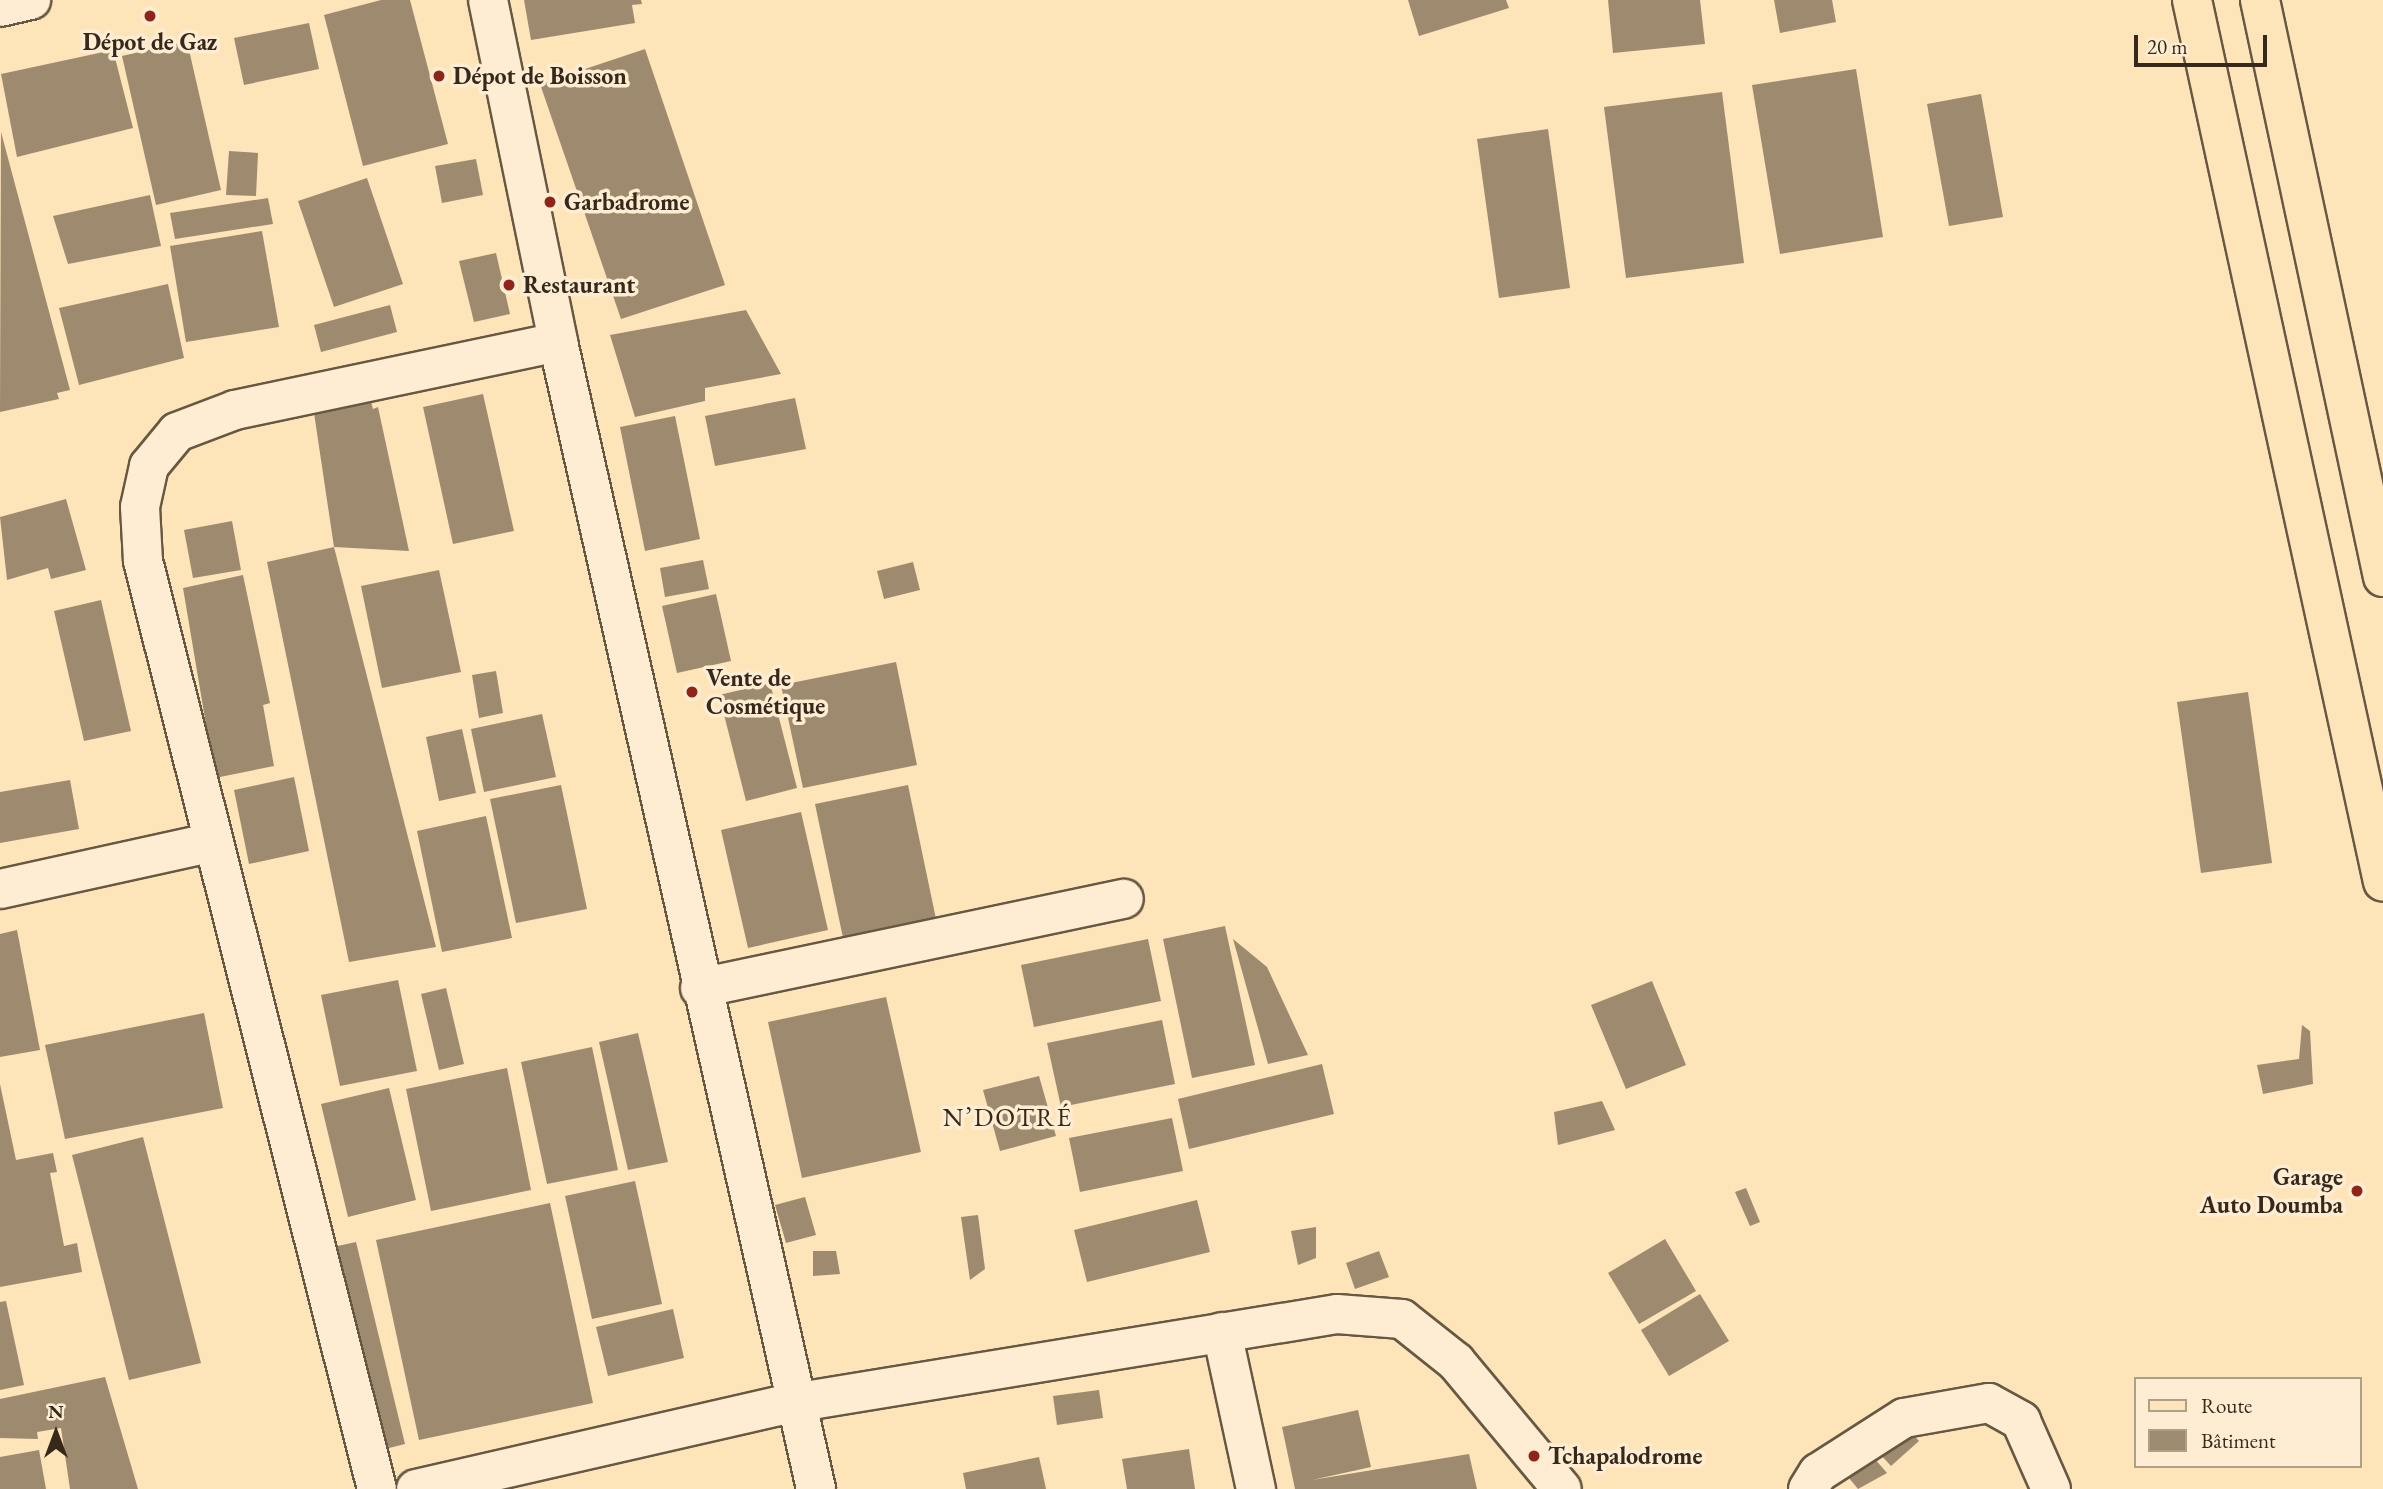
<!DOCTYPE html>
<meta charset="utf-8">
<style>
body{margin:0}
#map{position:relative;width:2383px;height:1489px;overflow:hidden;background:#fee4b9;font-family:"EB Garamond",serif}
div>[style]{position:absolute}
.building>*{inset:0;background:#9e8a6e}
.roads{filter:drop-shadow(2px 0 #685843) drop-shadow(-2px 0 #685843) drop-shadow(0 2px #685843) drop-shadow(0 -2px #685843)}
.minor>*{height:38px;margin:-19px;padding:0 19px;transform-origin:19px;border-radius:19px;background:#feedd2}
.major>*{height:38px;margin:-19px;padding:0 19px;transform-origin:19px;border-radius:19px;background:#fee4b9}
.dots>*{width:19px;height:19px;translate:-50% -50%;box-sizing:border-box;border:4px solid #feedd2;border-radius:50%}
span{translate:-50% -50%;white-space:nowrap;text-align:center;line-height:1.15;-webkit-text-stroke:7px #feedd2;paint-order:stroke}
.poi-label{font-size:24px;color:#36291c;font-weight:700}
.left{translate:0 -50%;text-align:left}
.right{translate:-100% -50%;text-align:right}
.neighbourhood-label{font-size:26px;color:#36291c;letter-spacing:2px}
.legend{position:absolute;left:2134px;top:1377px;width:228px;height:91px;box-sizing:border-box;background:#feedd2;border:2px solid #ae9f89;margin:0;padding:9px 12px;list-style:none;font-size:21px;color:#36291c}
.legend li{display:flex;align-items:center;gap:14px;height:35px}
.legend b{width:35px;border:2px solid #ae9f89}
.north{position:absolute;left:21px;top:1398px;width:70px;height:70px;-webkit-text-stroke:5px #feedd2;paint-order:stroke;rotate:0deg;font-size:19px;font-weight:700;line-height:28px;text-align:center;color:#36291c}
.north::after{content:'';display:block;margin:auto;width:24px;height:32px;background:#36291c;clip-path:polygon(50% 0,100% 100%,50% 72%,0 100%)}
.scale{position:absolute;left:2134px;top:35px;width:133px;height:32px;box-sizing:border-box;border:4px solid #36291c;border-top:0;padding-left:9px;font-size:21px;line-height:24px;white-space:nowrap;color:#36291c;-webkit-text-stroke:5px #feedd2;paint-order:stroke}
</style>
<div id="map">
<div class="building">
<i style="clip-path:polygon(381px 0,410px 0,448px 144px,363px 166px,324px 15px)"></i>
<i style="clip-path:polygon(524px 0,641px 0,642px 4px,632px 5px,635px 23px,531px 40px)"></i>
<i style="clip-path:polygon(1408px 0,1506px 0,1509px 8px,1419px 36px)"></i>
<i style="clip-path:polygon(1608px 0,1700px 0,1705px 44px,1613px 53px)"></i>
<i style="clip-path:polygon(1774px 0,1832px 0,1836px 22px,1780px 33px)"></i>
<i style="clip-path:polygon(309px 23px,319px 69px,244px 85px,234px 38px)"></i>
<i style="clip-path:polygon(187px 41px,221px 190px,156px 205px,122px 56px)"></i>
<i style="clip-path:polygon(645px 49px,725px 285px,621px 319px,540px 84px)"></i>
<i style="clip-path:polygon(113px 50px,133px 128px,17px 157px,1px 74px)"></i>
<i style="clip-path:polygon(1856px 69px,1883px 237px,1780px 254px,1752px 85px)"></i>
<i style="clip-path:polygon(1722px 92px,1744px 263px,1626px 278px,1604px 107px)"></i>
<i style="clip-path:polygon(1981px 94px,2003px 217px,1949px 226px,1927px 104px)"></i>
<i style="clip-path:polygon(1548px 129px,1570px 288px,1499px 298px,1477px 139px)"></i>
<i style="clip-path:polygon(1px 132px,70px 390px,57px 393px,59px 399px,0 412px)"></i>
<i style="clip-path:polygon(229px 151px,258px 153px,256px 196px,226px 195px)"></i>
<i style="clip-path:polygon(476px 159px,483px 195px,442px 203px,435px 166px)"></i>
<i style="clip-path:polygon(367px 178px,403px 284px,334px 307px,298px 201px)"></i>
<i style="clip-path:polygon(150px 195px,161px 246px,68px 264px,53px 216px)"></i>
<i style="clip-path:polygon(268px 198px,273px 224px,175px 239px,170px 213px)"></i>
<i style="clip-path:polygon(262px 231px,279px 327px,186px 342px,170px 246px)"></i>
<i style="clip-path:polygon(496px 253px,510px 314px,474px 322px,459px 261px)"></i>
<i style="clip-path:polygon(168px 284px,184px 358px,79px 385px,59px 308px)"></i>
<i style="clip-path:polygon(390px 305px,397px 332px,321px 352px,314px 325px)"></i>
<i style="clip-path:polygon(746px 310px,781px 374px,705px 388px,705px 401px,635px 417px,610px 335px)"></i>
<i style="clip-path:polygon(369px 394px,373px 409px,378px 407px,409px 551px,334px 547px,314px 413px)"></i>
<i style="clip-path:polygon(483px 394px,514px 531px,453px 544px,423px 407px)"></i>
<i style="clip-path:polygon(795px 398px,806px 449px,715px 466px,705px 416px)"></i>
<i style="clip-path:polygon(675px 416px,700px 539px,645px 551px,620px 427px)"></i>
<i style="clip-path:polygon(66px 499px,86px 570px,51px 579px,48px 568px,7px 580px,0 517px)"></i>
<i style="clip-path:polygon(232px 521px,241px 570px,193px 578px,184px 530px)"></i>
<i style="clip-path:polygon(334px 547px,436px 947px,349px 962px,267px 562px)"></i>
<i style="clip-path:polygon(703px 560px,709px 589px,665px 597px,660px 568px)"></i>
<i style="clip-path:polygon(913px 562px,920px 590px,884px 599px,877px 571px)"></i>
<i style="clip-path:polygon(439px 570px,461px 672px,382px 688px,361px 586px)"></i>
<i style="clip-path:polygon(243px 575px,270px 703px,263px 705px,274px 766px,215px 778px,183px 588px)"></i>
<i style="clip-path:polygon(716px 594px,731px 661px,677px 673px,662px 606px)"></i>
<i style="clip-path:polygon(101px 600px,131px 731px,84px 741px,54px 611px)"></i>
<i style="clip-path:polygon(896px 662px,917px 765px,803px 788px,781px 685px)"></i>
<i style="clip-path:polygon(496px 671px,503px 713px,479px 718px,472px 675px)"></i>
<i style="clip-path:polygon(770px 683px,797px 788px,746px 801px,719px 695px)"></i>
<i style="clip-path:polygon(2248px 692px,2272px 863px,2201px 873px,2177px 702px)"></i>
<i style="clip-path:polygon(542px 714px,556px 777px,484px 792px,471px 729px)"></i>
<i style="clip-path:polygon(462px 729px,476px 793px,439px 801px,426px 737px)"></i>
<i style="clip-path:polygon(294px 777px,309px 851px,249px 864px,234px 790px)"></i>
<i style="clip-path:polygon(70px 780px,79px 829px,0 843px,0 792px)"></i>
<i style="clip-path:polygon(561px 785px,587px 909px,516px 923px,490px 799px)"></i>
<i style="clip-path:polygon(908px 785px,936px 919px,843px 938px,815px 804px)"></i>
<i style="clip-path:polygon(801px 812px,828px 930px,748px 948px,721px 830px)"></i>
<i style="clip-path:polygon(486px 816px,512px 938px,442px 952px,417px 831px)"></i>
<i style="clip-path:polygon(1225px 926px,1255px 1065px,1192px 1078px,1163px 939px)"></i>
<i style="clip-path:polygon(17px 930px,40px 1050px,0 1057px,0 934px)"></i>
<i style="clip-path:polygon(1148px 939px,1161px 1001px,1034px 1027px,1021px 965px)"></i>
<i style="clip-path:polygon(1233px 939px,1267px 967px,1308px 1055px,1268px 1064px)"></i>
<i style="clip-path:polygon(398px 980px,417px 1071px,340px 1086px,321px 995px)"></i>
<i style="clip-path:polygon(1652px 981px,1686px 1065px,1626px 1089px,1591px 1005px)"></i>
<i style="clip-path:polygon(446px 988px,464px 1064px,439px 1070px,421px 994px)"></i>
<i style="clip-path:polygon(886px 997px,921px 1152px,802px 1178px,768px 1022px)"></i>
<i style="clip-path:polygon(204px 1013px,223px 1108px,65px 1139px,45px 1045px)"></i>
<i style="clip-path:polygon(1162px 1020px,1175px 1084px,1061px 1107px,1047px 1043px)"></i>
<i style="clip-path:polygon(2302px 1025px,2310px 1031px,2313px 1084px,2263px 1094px,2257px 1065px,2299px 1059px)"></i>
<i style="clip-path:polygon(638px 1033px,668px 1162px,628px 1170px,599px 1042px)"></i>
<i style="clip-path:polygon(592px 1047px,618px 1170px,547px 1184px,521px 1062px)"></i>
<i style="clip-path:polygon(1322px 1064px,1334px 1114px,1189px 1149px,1178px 1099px)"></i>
<i style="clip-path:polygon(507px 1068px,531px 1190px,431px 1211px,406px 1089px)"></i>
<i style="clip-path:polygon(1039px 1076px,1056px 1136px,1000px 1151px,983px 1090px)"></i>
<i style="clip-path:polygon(0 1084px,16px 1160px,53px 1153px,57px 1172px,50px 1173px,64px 1246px,77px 1243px,82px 1272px,0 1287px)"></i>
<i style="clip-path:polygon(389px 1088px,416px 1200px,348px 1217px,321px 1104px)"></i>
<i style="clip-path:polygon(1602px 1101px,1615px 1130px,1558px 1145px,1554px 1112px)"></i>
<i style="clip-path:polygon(1172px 1118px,1183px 1171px,1080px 1192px,1069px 1138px)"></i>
<i style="clip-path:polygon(143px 1137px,201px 1363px,129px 1380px,72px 1155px)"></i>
<i style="clip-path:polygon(635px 1181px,662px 1304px,592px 1319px,565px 1196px)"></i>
<i style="clip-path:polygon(1746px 1188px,1760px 1222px,1750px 1226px,1735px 1192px)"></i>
<i style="clip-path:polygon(805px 1197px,816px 1235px,786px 1243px,775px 1205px)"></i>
<i style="clip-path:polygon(1197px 1200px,1210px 1252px,1087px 1282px,1074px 1230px)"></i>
<i style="clip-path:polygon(550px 1203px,593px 1403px,419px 1440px,376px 1240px)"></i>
<i style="clip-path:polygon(978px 1215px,985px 1269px,970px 1280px,961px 1217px)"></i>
<i style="clip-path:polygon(1316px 1227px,1316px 1258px,1298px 1265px,1291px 1231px)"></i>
<i style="clip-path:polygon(1665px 1239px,1696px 1291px,1639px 1324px,1608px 1273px)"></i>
<i style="clip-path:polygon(356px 1242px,405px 1444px,381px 1450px,333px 1247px)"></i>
<i style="clip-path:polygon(813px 1251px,836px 1251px,840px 1274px,813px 1276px)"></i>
<i style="clip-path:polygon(1379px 1251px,1389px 1277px,1355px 1289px,1346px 1263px)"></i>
<i style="clip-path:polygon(1700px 1294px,1729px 1341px,1669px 1376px,1641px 1330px)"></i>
<i style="clip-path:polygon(6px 1301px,24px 1385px,0 1390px,0 1302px)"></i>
<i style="clip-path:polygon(673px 1309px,684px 1358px,608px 1376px,596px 1327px)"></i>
<i style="clip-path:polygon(105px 1377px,138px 1489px,70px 1489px,61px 1428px,37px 1432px,38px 1439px,0 1438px,0 1399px)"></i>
<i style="clip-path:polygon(1099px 1390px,1103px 1418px,1057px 1425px,1053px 1396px)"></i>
<i style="clip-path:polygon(1358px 1410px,1371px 1467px,1312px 1480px,1469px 1454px,1477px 1489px,1295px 1489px,1282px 1427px)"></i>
<i style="clip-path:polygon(1908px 1429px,1919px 1441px,1891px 1466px,1880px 1454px)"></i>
<i style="clip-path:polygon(1189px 1449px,1195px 1489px,1127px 1489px,1122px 1459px)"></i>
<i style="clip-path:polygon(39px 1450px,46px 1489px,0 1489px,0 1457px)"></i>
<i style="clip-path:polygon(1039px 1457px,1046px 1489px,966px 1489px,963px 1473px)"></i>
<i style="clip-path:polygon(1874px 1458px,1887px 1473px,1858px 1489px,1849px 1478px)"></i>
</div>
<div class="roads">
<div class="minor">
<i style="left:488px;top:0;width:349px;rotate:78.4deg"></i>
<i style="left:558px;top:342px;width:1176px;rotate:77.32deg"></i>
<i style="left:0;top:7px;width:32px;rotate:-13deg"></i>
<i style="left:0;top:889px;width:218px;rotate:-12.4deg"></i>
<i style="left:700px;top:988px;width:433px;rotate:-11.9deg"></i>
<i style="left:1222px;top:1332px;width:161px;rotate:77.8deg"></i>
<i style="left:377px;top:1489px;width:957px;rotate:-104.15deg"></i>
<i style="left:143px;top:561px;width:54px;rotate:-93.2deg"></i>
<i style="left:140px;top:507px;width:42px;rotate:-77.6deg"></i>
<i style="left:149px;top:466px;width:44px;rotate:-50.5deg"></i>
<i style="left:177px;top:432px;width:62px;rotate:-20.8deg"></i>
<i style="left:235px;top:410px;width:330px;rotate:-11.9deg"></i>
<i style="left:416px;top:1489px;width:387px;rotate:-12.9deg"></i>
<i style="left:793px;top:1403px;width:551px;rotate:-9.29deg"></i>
<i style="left:1337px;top:1314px;width:65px;rotate:4.4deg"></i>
<i style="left:1402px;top:1319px;width:69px;rotate:38.5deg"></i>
<i style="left:1456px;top:1362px;width:165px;rotate:50.2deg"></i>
<i style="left:1808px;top:1489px;width:19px;rotate:-58deg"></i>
<i style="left:1818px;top:1473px;width:102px;rotate:-32.6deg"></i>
<i style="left:1904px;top:1418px;width:86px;rotate:-10deg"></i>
<i style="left:1989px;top:1403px;width:37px;rotate:29deg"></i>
<i style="left:2021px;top:1421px;width:74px;rotate:66.2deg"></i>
</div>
<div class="major">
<i style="left:2192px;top:0;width:902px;rotate:77.78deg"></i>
<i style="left:2260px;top:0;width:590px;rotate:77.97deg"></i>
</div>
</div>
<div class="dots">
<i style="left:150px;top:16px;background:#8f2418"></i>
<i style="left:439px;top:76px;background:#8f2418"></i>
<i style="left:550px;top:202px;background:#8f2418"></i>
<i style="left:509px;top:285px;background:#8f2418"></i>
<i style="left:692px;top:692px;background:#8f2418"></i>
<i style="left:2357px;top:1191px;background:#8f2418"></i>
<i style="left:1534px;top:1456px;background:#8f2418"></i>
</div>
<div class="poi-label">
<span style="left:150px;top:42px">Dépot de Gaz</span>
<span class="left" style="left:453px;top:76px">Dépot de Boisson</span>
<span class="left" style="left:564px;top:202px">Garbadrome</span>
<span class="left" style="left:523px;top:285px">Restaurant</span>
<span class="left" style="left:706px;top:692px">Vente de<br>Cosmétique</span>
<span class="right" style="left:2343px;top:1191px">Garage<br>Auto Doumba</span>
<span class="left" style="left:1548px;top:1456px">Tchapalodrome</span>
</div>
<div class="neighbourhood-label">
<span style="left:1008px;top:1118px">N’DOTRÉ</span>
</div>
<ul class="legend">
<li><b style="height:9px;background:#fee4b9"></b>Route</li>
<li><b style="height:19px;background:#9e8a6e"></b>Bâtiment</li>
</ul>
<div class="north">N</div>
<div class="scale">20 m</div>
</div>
